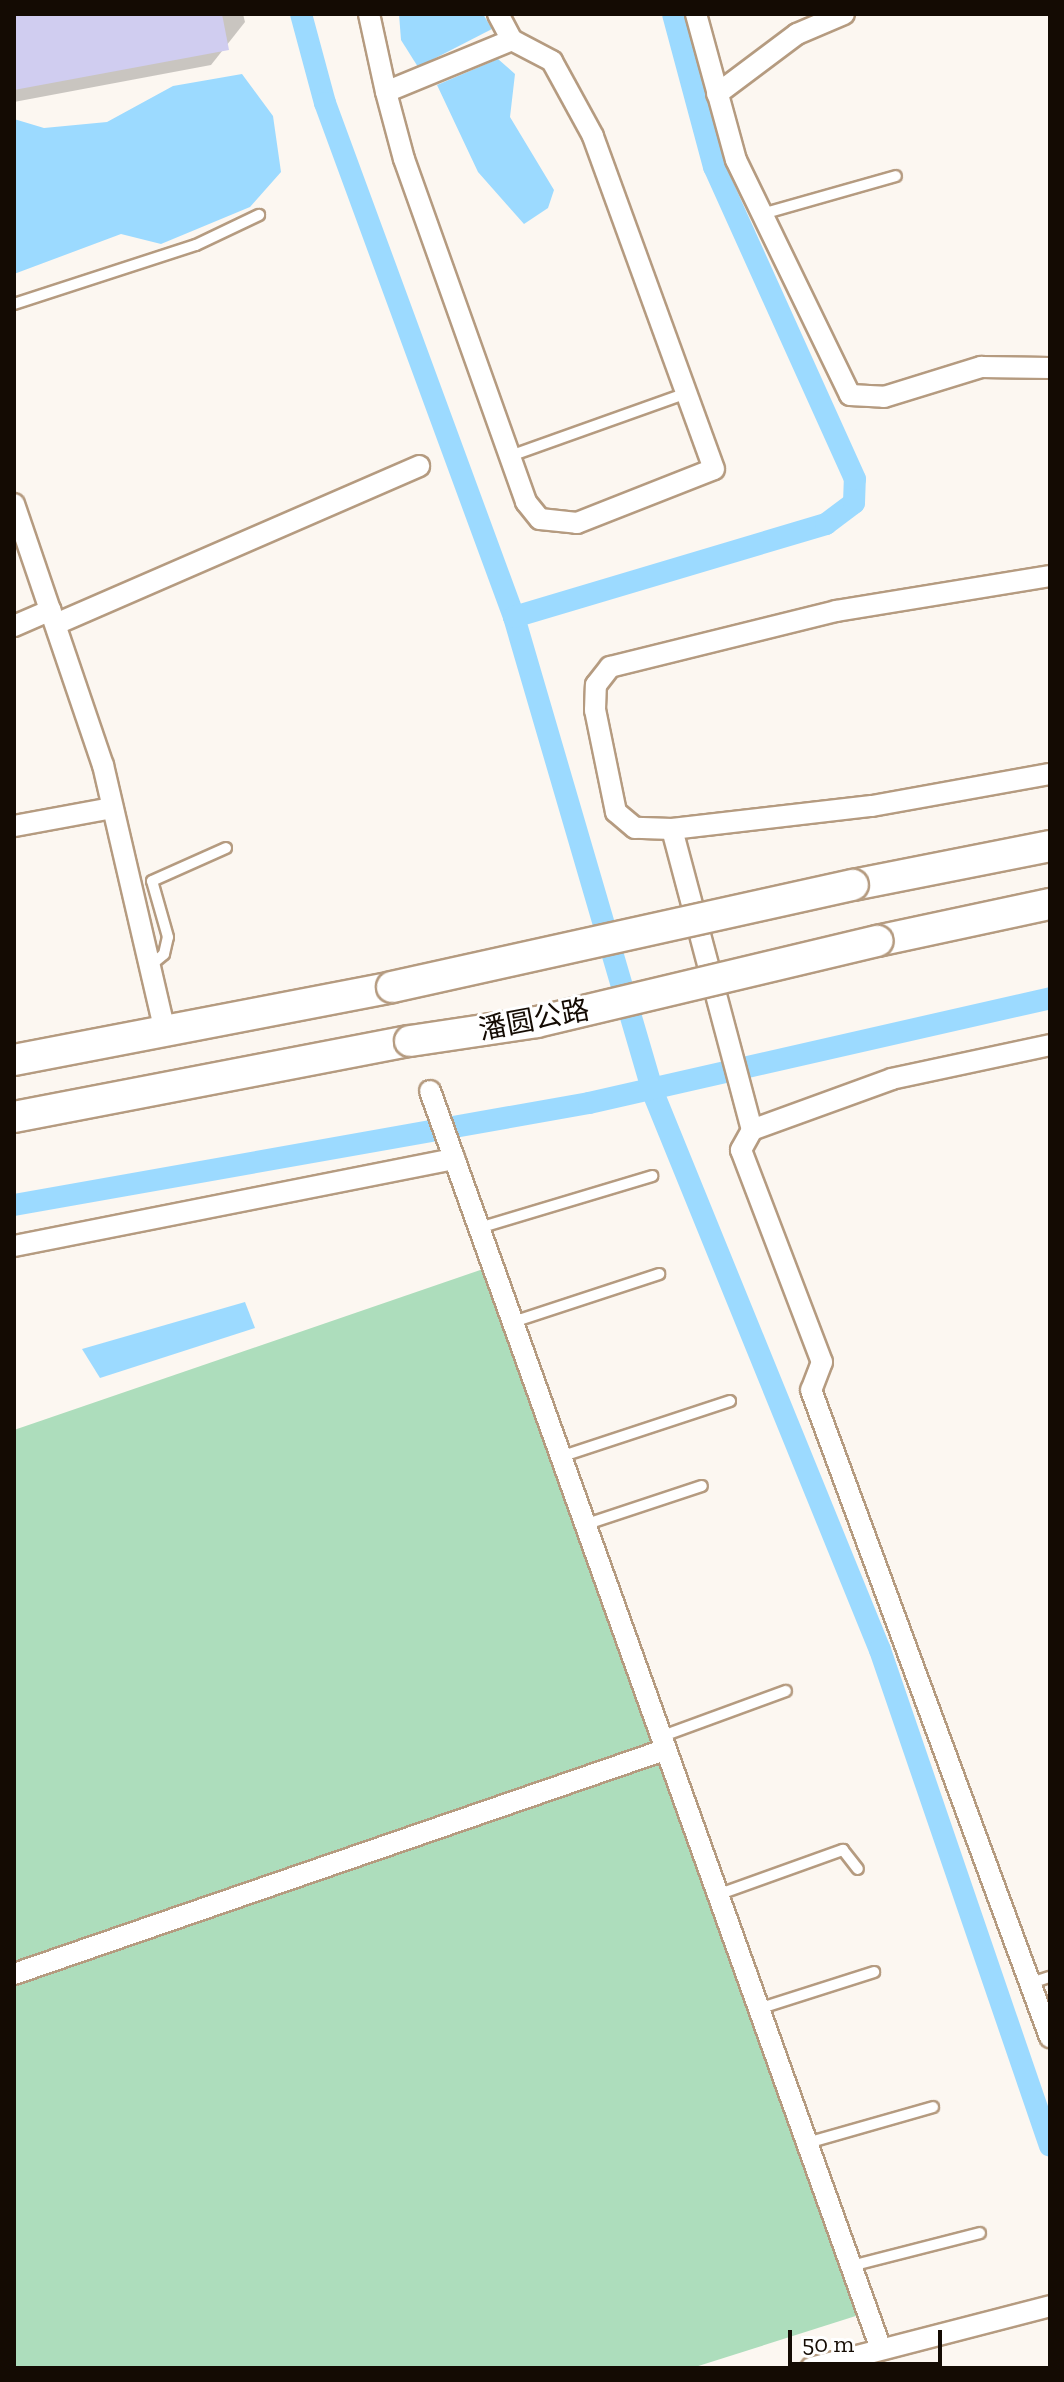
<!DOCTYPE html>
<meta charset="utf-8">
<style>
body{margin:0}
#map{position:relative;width:1064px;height:2382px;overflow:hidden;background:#fcf7f1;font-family:"Zilla Slab","Noto Sans SC",serif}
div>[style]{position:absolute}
.green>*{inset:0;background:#adddbc}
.water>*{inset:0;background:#9cdaff}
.shadow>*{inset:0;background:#0003}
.canal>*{height:22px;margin:-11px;padding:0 11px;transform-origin:11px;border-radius:11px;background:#9cdaff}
.building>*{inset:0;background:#d0cdf0}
.roads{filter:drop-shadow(2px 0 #b59b80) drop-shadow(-2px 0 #b59b80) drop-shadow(0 2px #b59b80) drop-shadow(0 -2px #b59b80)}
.service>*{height:10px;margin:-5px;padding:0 5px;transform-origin:5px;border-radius:5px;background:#fff}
.minor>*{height:20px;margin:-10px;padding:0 10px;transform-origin:10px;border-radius:10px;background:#fff}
.secondary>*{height:30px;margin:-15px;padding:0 15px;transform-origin:15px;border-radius:15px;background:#fff}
.bridges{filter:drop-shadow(2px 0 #b59b80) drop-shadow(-2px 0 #b59b80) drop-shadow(0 2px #b59b80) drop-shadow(0 -2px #b59b80)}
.secondary-bridge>*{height:30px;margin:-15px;padding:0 15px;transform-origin:15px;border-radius:15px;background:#fff}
span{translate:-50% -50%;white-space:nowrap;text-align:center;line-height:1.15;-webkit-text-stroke:6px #fff;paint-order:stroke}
.street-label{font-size:28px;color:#140b03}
.frame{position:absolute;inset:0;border:16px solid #140b03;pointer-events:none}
.scale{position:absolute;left:788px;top:2330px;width:154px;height:36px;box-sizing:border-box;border:4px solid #140b03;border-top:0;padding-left:10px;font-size:24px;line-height:28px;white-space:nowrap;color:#140b03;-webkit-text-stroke:6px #fff;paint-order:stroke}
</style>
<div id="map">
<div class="green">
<i style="clip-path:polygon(489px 1267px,862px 2314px,692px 2368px,14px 2368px,14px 1430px)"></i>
</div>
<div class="water">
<i style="clip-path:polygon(399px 14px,483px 14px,492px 29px,418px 67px,401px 40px)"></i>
<i style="clip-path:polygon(498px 59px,515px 74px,510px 117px,554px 190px,548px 208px,524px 224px,478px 172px,437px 85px)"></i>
<i style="clip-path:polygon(242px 74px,273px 116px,281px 172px,250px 207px,161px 244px,121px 234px,14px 274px,14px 119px,44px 128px,107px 122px,173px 86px)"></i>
<i style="clip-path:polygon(245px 1302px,255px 1328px,100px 1378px,82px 1349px)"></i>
</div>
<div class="shadow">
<i style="clip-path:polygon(14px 14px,243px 14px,245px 22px,211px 65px,14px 102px)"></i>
</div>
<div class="canal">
<i style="left:301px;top:14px;width:92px;rotate:74.9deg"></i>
<i style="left:325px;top:103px;width:548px;rotate:69.81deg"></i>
<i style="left:514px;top:617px;width:493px;rotate:73.7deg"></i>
<i style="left:652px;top:1090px;width:605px;rotate:67.85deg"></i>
<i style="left:880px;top:1650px;width:524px;rotate:71.08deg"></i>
<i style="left:514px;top:617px;width:326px;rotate:-16.6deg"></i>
<i style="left:826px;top:524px;width:35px;rotate:-37deg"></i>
<i style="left:854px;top:503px;width:24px;rotate:-88deg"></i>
<i style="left:855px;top:479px;width:342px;rotate:-114.3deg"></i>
<i style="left:714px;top:167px;width:158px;rotate:-105deg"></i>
<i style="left:14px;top:1205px;width:584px;rotate:-10.06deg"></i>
<i style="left:589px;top:1103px;width:473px;rotate:-12.8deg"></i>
</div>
<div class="building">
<i style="clip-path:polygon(14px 14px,222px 14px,229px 50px,14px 90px)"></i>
</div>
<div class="roads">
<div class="service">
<i style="left:762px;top:214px;width:139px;rotate:-15.8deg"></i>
<i style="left:14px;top:304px;width:191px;rotate:-18deg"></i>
<i style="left:196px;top:245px;width:70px;rotate:-25.5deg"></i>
<i style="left:510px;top:456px;width:185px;rotate:-19.6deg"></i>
<i style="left:151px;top:965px;width:17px;rotate:-40deg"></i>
<i style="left:164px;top:954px;width:17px;rotate:-77deg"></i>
<i style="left:168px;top:937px;width:58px;rotate:-105.9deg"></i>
<i style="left:152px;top:881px;width:81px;rotate:-24deg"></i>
<i style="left:479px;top:1228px;width:181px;rotate:-16.7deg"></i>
<i style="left:513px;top:1322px;width:154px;rotate:-18.2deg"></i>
<i style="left:560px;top:1457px;width:179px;rotate:-18.2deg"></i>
<i style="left:584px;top:1525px;width:124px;rotate:-18.3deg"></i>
<i style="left:660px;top:1737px;width:134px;rotate:-20.1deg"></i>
<i style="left:717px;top:1895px;width:134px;rotate:-19.7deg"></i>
<i style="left:843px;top:1850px;width:24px;rotate:52deg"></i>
<i style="left:1031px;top:1983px;width:20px;rotate:-18deg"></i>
<i style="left:758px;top:2009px;width:122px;rotate:-17.7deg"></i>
<i style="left:807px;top:2143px;width:131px;rotate:-15.9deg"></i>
<i style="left:851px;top:2266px;width:133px;rotate:-14.3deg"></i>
</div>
<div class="minor">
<i style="left:369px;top:14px;width:80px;rotate:77.7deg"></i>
<i style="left:386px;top:92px;width:69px;rotate:75deg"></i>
<i style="left:404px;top:159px;width:364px;rotate:70.4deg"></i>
<i style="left:526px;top:502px;width:22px;rotate:51deg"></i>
<i style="left:540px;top:519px;width:37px;rotate:6deg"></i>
<i style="left:577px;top:523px;width:147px;rotate:-21.5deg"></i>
<i style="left:714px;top:469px;width:354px;rotate:-110deg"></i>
<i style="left:593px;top:136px;width:85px;rotate:-118.7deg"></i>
<i style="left:552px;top:61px;width:45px;rotate:-152.3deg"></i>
<i style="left:512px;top:40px;width:136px;rotate:157.6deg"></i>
<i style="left:498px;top:14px;width:30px;rotate:62deg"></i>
<i style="left:696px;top:14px;width:151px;rotate:74.7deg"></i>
<i style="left:736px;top:160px;width:261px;rotate:64.1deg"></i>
<i style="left:850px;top:395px;width:34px;rotate:3deg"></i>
<i style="left:884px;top:397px;width:102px;rotate:-17.2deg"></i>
<i style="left:981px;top:367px;width:69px;rotate:0.8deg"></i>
<i style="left:717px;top:94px;width:100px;rotate:-36.9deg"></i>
<i style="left:797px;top:34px;width:51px;rotate:-23.1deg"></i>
<i style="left:14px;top:504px;width:276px;rotate:71.2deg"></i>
<i style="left:103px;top:765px;width:273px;rotate:76.9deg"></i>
<i style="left:56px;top:624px;width:396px;rotate:-23.5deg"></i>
<i style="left:14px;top:626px;width:40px;rotate:-23.4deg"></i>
<i style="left:14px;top:826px;width:100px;rotate:-10.4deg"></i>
<i style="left:672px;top:829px;width:37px;rotate:-178deg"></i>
<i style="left:635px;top:828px;width:25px;rotate:-140deg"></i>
<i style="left:616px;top:812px;width:104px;rotate:-101.6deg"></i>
<i style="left:595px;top:710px;width:25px;rotate:-88deg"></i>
<i style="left:596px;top:685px;width:23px;rotate:-52deg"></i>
<i style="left:610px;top:667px;width:233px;rotate:-13.9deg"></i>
<i style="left:836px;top:611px;width:217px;rotate:-9.3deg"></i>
<i style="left:1050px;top:1045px;width:162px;rotate:167.9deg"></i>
<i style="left:892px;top:1079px;width:149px;rotate:160deg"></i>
<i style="left:752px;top:1130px;width:23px;rotate:119deg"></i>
<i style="left:741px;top:1150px;width:227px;rotate:69.1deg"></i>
<i style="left:822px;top:1362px;width:30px;rotate:111deg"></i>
<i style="left:811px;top:1390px;width:690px;rotate:69.73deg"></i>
<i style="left:430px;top:1091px;width:1336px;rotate:70.28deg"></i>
<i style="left:752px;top:1130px;width:311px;rotate:-104.9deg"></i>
<i style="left:672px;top:829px;width:201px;rotate:-6.6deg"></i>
<i style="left:872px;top:806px;width:181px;rotate:-10.2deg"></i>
<i style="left:14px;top:1246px;width:449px;rotate:-11.2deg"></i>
<i style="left:14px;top:1974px;width:688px;rotate:-19.01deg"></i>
<i style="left:811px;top:2368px;width:247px;rotate:-14.5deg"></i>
</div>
<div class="secondary">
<i style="left:853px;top:885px;width:201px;rotate:-11.2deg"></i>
<i style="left:877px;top:941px;width:177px;rotate:-12.1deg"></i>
<i style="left:14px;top:1060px;width:385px;rotate:-10.9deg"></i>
<i style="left:14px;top:1117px;width:403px;rotate:-10.9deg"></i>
</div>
</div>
<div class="bridges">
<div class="secondary-bridge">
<i style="left:392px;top:987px;width:472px;rotate:-12.5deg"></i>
<i style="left:410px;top:1041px;width:128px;rotate:-8.5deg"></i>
<i style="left:537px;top:1022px;width:350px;rotate:-13.4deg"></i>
</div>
</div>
<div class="street-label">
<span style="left:534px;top:1020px;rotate:-11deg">潘圆公路</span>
</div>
<div class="frame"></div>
<div class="scale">50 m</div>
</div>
